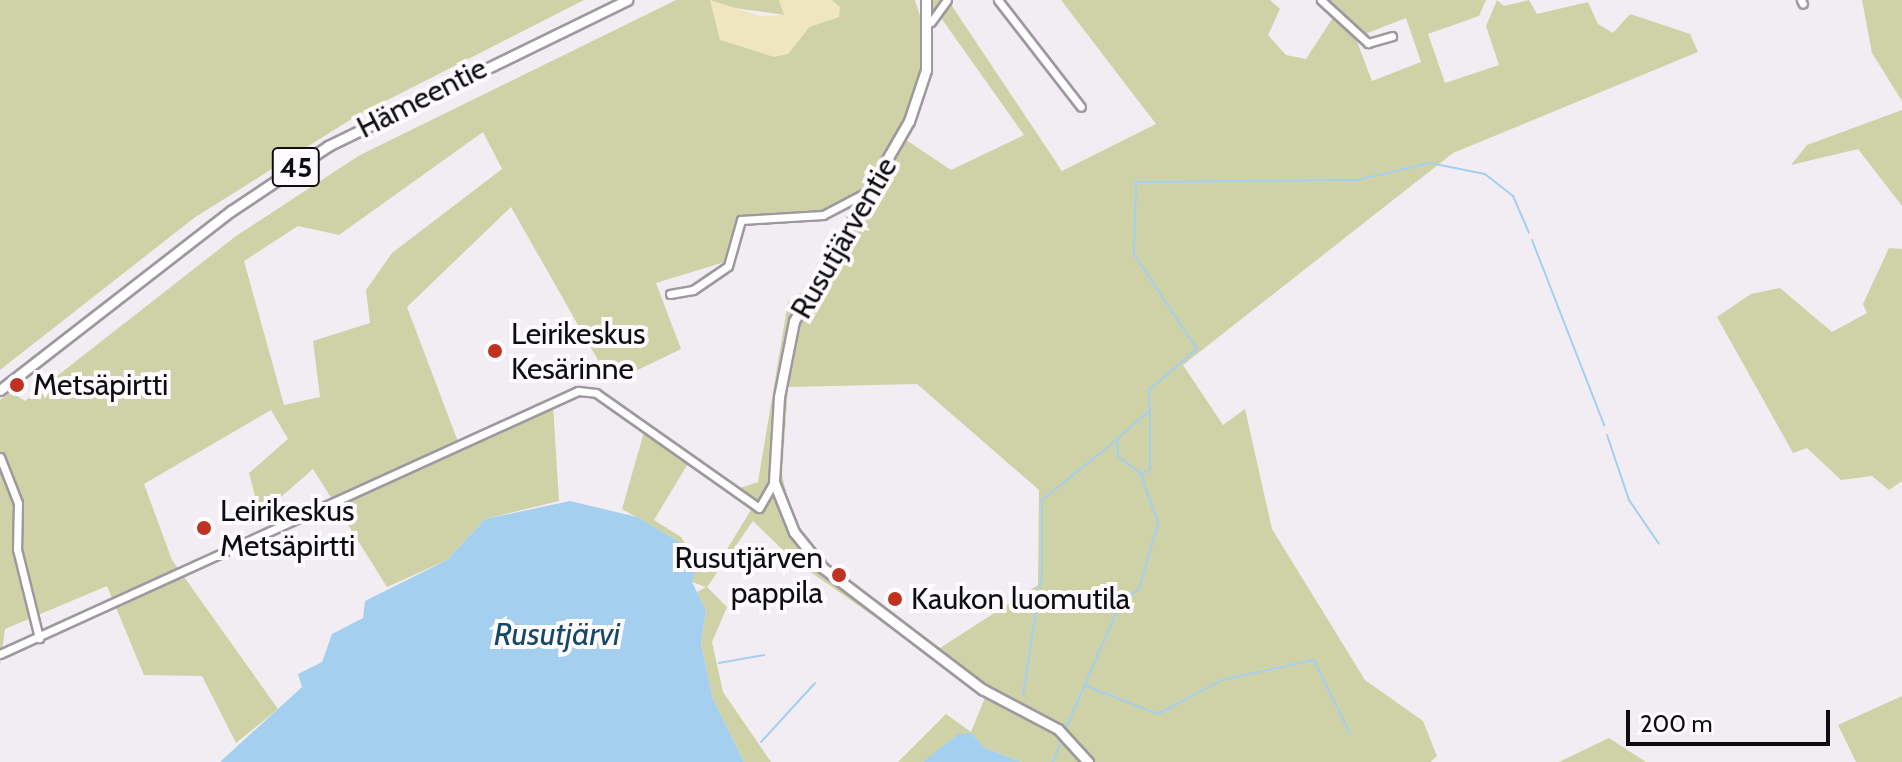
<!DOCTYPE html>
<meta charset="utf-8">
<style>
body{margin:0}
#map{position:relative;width:1902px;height:762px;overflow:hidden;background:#f2edf3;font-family:Cabin,sans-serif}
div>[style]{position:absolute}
.green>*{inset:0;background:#cfd2a6}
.sand>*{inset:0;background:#efe6c0}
.water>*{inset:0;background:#a5cfef}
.stream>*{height:2px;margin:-1px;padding:0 1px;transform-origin:1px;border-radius:1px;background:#a5cfef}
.roads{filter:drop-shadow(2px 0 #9d999e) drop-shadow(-2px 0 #9d999e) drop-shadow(0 2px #9d999e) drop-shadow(0 -2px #9d999e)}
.minor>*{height:7px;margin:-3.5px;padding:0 3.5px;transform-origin:3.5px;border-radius:3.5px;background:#fff}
.major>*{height:9px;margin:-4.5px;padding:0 4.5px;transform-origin:4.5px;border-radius:4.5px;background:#fff}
.dots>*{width:22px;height:22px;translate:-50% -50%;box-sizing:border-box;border:4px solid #fefbfe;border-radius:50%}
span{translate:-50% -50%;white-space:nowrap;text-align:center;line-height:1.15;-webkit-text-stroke:8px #fefbfe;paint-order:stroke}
.shield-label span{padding:2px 6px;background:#fefbfe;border:2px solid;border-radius:6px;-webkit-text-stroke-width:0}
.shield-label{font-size:28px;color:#0e0d0f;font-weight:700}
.street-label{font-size:30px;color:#0e0d0f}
.poi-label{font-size:30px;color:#0e0d0f}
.left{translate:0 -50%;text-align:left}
.right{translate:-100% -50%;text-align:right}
.water-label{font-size:32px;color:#164867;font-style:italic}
.scale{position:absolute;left:1626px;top:710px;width:204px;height:36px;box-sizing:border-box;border:4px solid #0e0d0f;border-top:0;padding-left:10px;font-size:24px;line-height:28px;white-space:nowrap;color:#0e0d0f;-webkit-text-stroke:6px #fefbfe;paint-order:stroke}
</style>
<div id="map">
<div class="green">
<i style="clip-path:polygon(0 0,584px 0,358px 115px,194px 218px,0 370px)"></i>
<i style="clip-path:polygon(evenodd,676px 0,779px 0,785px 15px,720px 6px,788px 54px,809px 27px,839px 17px,832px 0,915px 0,930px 48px,903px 138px,951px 170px,1024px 135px,939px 15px,935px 18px,931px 0,948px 0,1062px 171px,1156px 124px,1061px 0,1270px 0,1280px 9px,1268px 35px,1286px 55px,1306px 59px,1334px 16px,1356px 39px,1372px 81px,1421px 62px,1406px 18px,1360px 36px,1324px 0,1486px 0,1479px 16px,1428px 34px,1445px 83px,1499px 65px,1486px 26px,1497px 0,1504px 6px,1529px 0,1537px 14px,1588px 2px,1598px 24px,1613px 33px,1630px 14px,1690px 34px,1698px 52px,1453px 153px,1183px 365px,1223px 425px,1245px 409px,1272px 529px,1365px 680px,1423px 721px,1437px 756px,1430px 762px,1022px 762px,985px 748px,971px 733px,923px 762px,898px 762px,946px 714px,971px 732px,986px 695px,792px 559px,753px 521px,707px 587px,727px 607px,712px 642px,723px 692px,771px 762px,744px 762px,713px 699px,701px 644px,706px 610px,697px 592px,706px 587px,692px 582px,678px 541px,622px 509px,646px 425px,692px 457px,654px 520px,681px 537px,703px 573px,715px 569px,752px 508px,737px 489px,758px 482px,788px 302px,802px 292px,864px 190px,823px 213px,739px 216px,728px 261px,656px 283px,681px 349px,611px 383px,511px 207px,407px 307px,460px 447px,553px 405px,559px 501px,485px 519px,447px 560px,387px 587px,313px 469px,265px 511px,256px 500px,249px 473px,288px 439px,271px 410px,144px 484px,172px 560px,278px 709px,236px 743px,202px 676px,144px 675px,107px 586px,5px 629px,0 666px,0 400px,11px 392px,25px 401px,236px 236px,360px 155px,676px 0,483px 132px,502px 169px,392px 253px,366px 290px,370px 323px,313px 341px,320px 397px,284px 405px,244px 261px,298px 226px,339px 235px,483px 132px,676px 0,917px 384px,1039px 490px,1038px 585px,940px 648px,820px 557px,794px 525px,782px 475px,788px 387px,917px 384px)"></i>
<i style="clip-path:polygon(1862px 0,1902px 0,1902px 101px,1872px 53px)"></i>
<i style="clip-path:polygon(1902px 110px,1902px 206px,1858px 149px,1791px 165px,1807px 145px)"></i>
<i style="clip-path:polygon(1889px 248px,1902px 249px,1902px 481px,1889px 490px,1872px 476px,1841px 480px,1807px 448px,1793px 453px,1717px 317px,1751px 294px,1780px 288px,1832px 332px,1867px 313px,1863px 304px)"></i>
<i style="clip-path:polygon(1902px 696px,1902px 762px,1856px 762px,1838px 725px)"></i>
<i style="clip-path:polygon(1609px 738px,1646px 762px,1559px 762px)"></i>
</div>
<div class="sand">
<i style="clip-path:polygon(710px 0,760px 16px,784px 15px,779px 0,832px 0,840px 7px,839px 17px,809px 27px,788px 54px,774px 57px,720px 40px)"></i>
</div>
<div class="water">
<i style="clip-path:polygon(570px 501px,637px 517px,678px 541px,697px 567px,692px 582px,706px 610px,701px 644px,713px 699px,744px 762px,220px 762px,302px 687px,298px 674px,322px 662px,332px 634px,363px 618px,365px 601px,447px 560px,485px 519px)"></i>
<i style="clip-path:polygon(971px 733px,985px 748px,1022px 762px,923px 762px,958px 734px)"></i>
</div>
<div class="stream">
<i style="left:1532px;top:240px;width:199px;rotate:68.7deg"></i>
<i style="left:1607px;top:435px;width:69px;rotate:71.3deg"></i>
<i style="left:1629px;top:500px;width:53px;rotate:55.7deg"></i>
<i style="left:1143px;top:473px;width:8px;rotate:-23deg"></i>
<i style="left:1150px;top:470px;width:58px;rotate:-90deg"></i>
<i style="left:719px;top:663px;width:46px;rotate:-10.1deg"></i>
<i style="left:1086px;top:686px;width:77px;rotate:21.3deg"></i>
<i style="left:1158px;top:714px;width:72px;rotate:-28deg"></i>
<i style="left:1222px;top:680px;width:94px;rotate:-12.3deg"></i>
<i style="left:1314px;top:660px;width:82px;rotate:64.1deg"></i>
<i style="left:1023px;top:695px;width:122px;rotate:-81.1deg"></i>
<i style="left:1042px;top:574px;width:74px;rotate:-90deg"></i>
<i style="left:1042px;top:500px;width:94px;rotate:-38.9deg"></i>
<i style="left:1067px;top:726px;width:135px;rotate:-66.5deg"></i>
<i style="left:1121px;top:602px;width:22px;rotate:-36deg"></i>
<i style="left:1139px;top:589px;width:69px;rotate:-73.9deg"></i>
<i style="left:1158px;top:523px;width:52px;rotate:-109.1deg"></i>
<i style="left:1141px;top:474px;width:29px;rotate:-142deg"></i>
<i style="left:1118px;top:456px;width:17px;rotate:-93deg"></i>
<i style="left:1117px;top:439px;width:44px;rotate:-41.3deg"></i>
<i style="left:1150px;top:410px;width:20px;rotate:-93deg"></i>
<i style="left:1149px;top:390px;width:63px;rotate:-40.5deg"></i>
<i style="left:1197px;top:349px;width:114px;rotate:-123.6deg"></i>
<i style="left:1134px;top:254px;width:72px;rotate:-88.4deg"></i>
<i style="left:1136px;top:182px;width:221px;rotate:-0.5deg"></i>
<i style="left:1357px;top:180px;width:75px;rotate:-13.1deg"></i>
<i style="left:1430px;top:163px;width:56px;rotate:11.3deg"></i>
<i style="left:1485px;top:174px;width:36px;rotate:38deg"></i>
<i style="left:1513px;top:196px;width:40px;rotate:66.6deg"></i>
<i style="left:761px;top:742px;width:80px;rotate:-47.5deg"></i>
<i style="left:1053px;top:762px;width:22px;rotate:-69deg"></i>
</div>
<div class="roads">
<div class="minor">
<i style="left:998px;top:0;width:135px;rotate:52.2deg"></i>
<i style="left:1321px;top:0;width:64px;rotate:42.5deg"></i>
<i style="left:1368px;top:43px;width:25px;rotate:-16deg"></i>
<i style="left:1801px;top:0;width:4px;rotate:63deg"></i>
<i style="left:931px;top:22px;width:27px;rotate:-54deg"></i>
<i style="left:670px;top:294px;width:23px;rotate:-10deg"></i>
<i style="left:693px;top:290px;width:42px;rotate:-34.4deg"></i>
<i style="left:728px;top:266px;width:48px;rotate:-74.2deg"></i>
<i style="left:741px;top:220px;width:82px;rotate:-3.5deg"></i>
<i style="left:823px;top:215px;width:52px;rotate:-27.6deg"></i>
<i style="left:0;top:457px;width:49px;rotate:68.6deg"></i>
<i style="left:18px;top:503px;width:46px;rotate:91.2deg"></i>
<i style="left:17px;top:549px;width:92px;rotate:76.1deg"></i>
<i style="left:0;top:654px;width:635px;rotate:-24.47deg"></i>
<i style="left:578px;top:391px;width:18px;rotate:6deg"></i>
<i style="left:596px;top:393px;width:199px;rotate:35.2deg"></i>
<i style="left:759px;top:508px;width:30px;rotate:-60deg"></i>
</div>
<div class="major">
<i style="left:926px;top:0;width:70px;rotate:90deg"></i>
<i style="left:926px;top:70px;width:54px;rotate:108.4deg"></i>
<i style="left:909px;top:121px;width:231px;rotate:119.9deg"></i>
<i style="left:794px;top:321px;width:77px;rotate:101.2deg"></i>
<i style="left:779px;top:397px;width:85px;rotate:93.4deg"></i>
<i style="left:774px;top:482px;width:54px;rotate:68.2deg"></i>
<i style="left:794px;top:532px;width:46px;rotate:51.1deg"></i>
<i style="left:823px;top:568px;width:200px;rotate:37.3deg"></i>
<i style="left:982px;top:689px;width:86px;rotate:27.8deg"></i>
<i style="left:1058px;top:729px;width:45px;rotate:47.7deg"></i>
<i style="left:0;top:390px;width:292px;rotate:-37.8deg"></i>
<i style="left:231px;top:211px;width:117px;rotate:-33.8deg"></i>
<i style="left:328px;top:146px;width:333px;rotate:-26deg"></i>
</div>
</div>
<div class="dots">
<i style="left:495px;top:351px;background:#bf3222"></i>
<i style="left:17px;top:385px;background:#bf3222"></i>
<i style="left:204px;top:528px;background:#bf3222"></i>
<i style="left:839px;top:575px;background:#bf3222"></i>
<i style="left:895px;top:599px;background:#bf3222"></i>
</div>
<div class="shield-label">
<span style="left:296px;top:167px">45</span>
</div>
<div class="street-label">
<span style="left:422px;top:98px;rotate:-27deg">Hämeentie</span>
<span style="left:844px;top:238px;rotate:-60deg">Rusutjärventie</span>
</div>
<div class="poi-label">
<span class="left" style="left:511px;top:351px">Leirikeskus<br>Kesärinne</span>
<span class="left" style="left:33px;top:385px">Metsäpirtti</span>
<span class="left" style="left:220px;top:528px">Leirikeskus<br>Metsäpirtti</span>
<span class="right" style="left:823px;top:575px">Rusutjärven<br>pappila</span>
<span class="left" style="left:911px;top:599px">Kaukon luomutila</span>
</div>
<div class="water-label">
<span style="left:557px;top:634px">Rusutjärvi</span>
</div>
<div class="scale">200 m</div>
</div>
